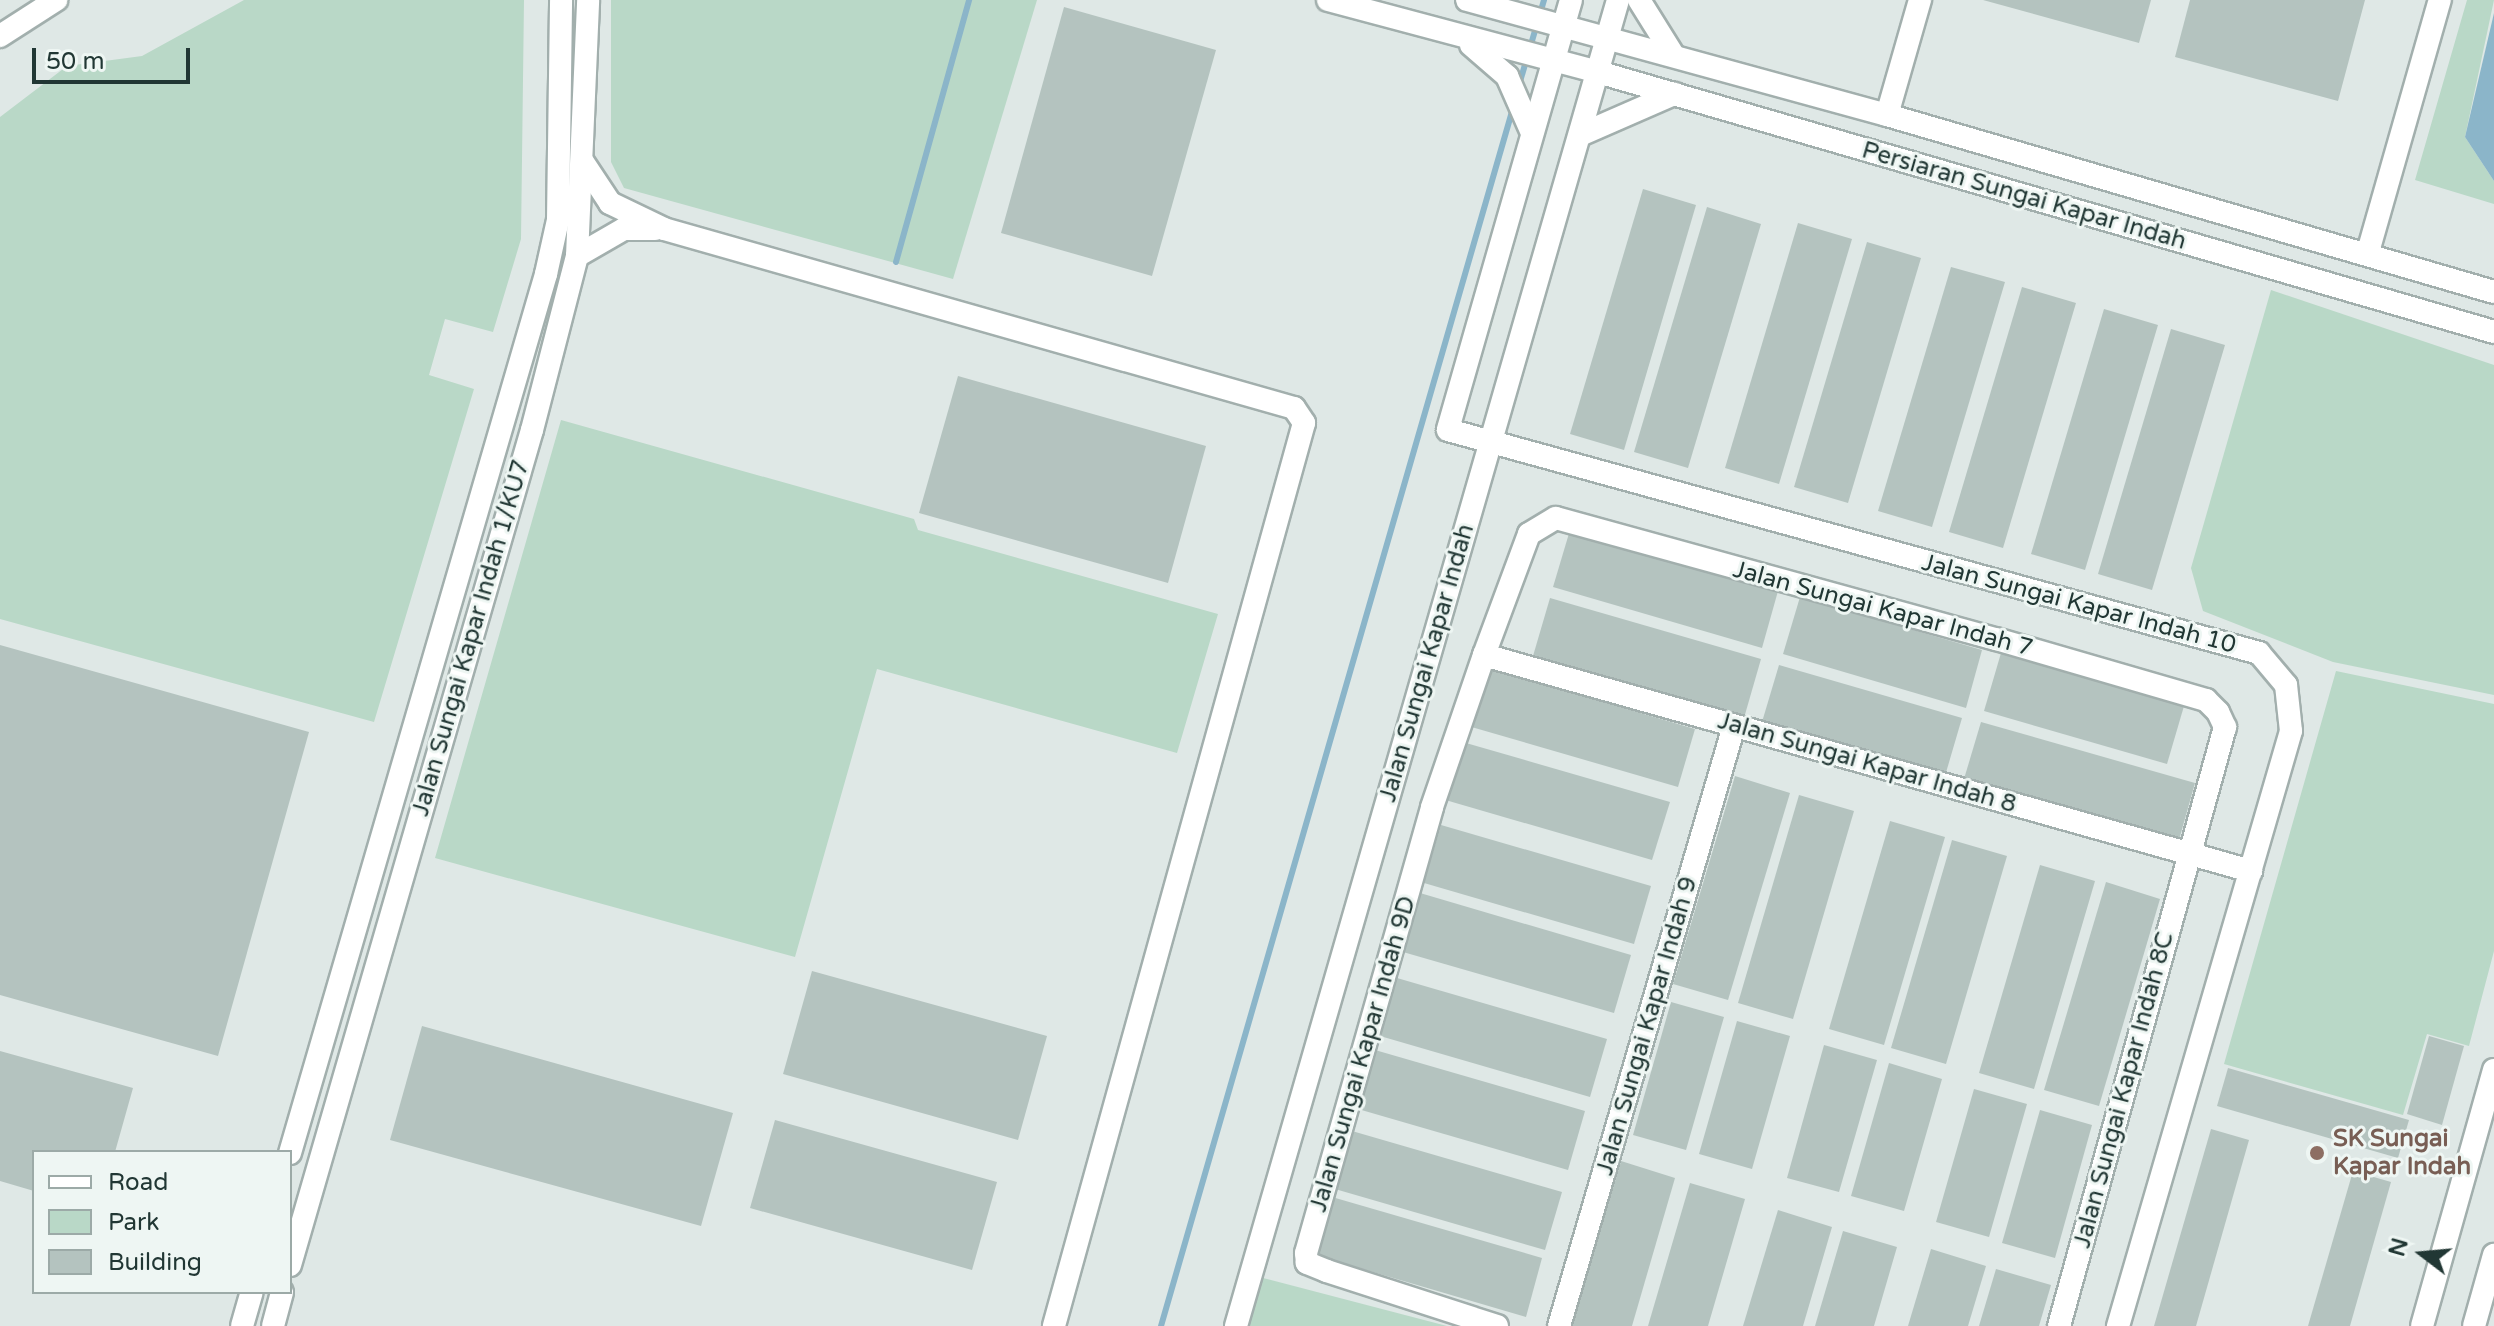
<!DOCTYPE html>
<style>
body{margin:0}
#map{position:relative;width:2494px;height:1326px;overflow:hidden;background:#dfe8e6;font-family:"Varela Round",sans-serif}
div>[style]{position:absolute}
.green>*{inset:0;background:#b9d8c7}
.water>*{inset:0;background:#8bb5c9}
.stream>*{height:6px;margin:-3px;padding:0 3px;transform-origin:3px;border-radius:3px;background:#8bb5c9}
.building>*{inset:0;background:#b4c3bf}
.roads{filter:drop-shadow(2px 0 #a2afad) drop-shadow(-2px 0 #a2afad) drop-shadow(0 2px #a2afad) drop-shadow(0 -2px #a2afad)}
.minor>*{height:22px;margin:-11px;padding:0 11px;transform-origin:11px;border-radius:11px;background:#fff}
.dots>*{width:22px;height:22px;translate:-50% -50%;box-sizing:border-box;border:4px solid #eef6f3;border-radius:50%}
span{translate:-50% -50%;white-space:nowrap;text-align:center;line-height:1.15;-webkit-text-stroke:6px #eef6f3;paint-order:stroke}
.street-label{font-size:24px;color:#213734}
.education-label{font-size:24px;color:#785e54;font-weight:700}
.left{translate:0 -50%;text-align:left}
.legend{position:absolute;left:32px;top:1150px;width:260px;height:144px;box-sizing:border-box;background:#eef6f3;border:2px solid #9caaa7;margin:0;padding:10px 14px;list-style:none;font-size:24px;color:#213734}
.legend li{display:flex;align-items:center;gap:16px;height:40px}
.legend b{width:40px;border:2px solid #9caaa7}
.north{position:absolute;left:2382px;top:1214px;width:80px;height:80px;-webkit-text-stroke:6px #eef6f3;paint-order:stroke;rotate:286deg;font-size:22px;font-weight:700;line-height:32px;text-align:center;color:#213734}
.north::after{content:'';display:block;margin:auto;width:28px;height:36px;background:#213734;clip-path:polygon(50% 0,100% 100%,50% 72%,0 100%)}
.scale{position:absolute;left:32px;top:48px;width:158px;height:36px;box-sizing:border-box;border:4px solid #213734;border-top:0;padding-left:10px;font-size:24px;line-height:28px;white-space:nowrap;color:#213734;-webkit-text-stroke:6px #eef6f3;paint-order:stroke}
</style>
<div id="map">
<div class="green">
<i style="clip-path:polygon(244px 0,524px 0,521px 239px,493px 332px,445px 319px,429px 375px,474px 389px,374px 722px,0 619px,0 117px,67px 66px,142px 56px)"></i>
<i style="clip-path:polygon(611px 0,1037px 0,953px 279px,624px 188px,611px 162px)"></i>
<i style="clip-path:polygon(2467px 0,2494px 0,2465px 137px,2494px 181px,2494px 204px,2415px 180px)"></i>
<i style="clip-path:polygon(2271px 290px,2494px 365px,2494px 695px,2333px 662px,2203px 611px,2191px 568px)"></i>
<i style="clip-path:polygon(561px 420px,914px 519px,918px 530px,1218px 614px,1177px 753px,877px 669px,795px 957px,435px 858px)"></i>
<i style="clip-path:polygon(2336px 671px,2494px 704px,2494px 951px,2469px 1046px,2427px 1034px,2403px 1115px,2224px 1064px)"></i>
<i style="clip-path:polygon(1263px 1278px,1447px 1326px,1249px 1326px)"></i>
</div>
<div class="water">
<i style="clip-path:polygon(2494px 13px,2494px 181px,2465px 137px)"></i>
</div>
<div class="stream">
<i style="left:1519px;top:85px;width:89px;rotate:-73.6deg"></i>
<i style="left:896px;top:262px;width:272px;rotate:-74.4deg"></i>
<i style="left:1161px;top:1326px;width:1268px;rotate:-73.88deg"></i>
</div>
<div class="building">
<i style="clip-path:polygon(1983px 0,2151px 0,2139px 43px)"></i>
<i style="clip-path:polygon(2190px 0,2365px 0,2338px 101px,2175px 57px)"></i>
<i style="clip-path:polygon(1064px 7px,1216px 50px,1152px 276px,1001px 233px)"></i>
<i style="clip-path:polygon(1643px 189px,1696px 205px,1624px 450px,1570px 434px)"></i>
<i style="clip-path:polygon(1707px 207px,1761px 224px,1688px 468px,1634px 452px)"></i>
<i style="clip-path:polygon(1798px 223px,1852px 239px,1779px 484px,1725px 468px)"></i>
<i style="clip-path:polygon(1867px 242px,1921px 258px,1848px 503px,1794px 487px)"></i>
<i style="clip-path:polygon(1951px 267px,2005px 282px,1932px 527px,1878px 511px)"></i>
<i style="clip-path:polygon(2022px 287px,2076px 303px,2003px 548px,1949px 532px)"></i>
<i style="clip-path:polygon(2104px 309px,2158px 325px,2085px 570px,2031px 554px)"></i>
<i style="clip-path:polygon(2171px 329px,2225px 345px,2152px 590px,2098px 574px)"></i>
<i style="clip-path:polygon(958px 376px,1206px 446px,1168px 583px,919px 513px)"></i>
<i style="clip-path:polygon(1570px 530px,1778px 591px,1762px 648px,1553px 587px)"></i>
<i style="clip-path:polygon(1800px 597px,1982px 650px,1966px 708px,1783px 654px)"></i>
<i style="clip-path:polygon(1550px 598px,1761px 659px,1744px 718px,1533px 656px)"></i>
<i style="clip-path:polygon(0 645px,309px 732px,218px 1056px,0 995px)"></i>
<i style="clip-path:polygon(2001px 653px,2184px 706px,2167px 764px,1984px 711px)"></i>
<i style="clip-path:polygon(1779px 665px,1962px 718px,1945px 776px,1762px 722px)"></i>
<i style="clip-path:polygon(1485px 667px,1695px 729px,1678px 787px,1468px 726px)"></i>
<i style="clip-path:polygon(1981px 722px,2195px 783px,2179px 840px,1964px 779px)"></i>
<i style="clip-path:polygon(1459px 741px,1670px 802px,1652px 860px,1442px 799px)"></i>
<i style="clip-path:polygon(1735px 776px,1790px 793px,1728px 1000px,1673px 984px)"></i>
<i style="clip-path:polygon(1799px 795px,1854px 811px,1793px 1019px,1738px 1003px)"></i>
<i style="clip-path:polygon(1890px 821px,1945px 837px,1884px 1045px,1829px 1029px)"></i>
<i style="clip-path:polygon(1441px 825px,1651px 886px,1634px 944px,1424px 883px)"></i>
<i style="clip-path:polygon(1952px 840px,2007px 856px,1946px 1064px,1891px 1048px)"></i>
<i style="clip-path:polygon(2040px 865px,2095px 881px,2034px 1089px,1979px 1073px)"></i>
<i style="clip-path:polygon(2106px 882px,2160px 899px,2099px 1106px,2044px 1090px)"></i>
<i style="clip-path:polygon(1420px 893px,1631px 955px,1614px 1013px,1403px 952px)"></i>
<i style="clip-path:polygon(812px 971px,1047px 1036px,1018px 1140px,783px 1074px)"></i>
<i style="clip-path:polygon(1397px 978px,1607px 1039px,1590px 1097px,1380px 1036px)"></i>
<i style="clip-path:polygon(1671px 1002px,1724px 1017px,1686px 1150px,1633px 1135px)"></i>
<i style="clip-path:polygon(1737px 1021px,1790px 1036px,1752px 1169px,1699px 1154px)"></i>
<i style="clip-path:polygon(422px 1026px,733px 1113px,701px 1226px,390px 1140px)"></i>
<i style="clip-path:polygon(2429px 1036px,2464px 1046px,2442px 1125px,2407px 1114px)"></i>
<i style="clip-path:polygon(1824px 1045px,1877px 1060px,1839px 1192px,1787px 1178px)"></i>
<i style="clip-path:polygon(1375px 1050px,1585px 1111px,1568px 1170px,1358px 1109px)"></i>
<i style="clip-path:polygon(0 1051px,133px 1088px,115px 1152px,34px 1152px,34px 1191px,0 1181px)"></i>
<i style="clip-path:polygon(1889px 1063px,1942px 1079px,1904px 1211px,1851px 1196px)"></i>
<i style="clip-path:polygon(2228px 1068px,2409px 1120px,2398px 1158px,2217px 1106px)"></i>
<i style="clip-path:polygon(1974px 1089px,2027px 1104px,1989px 1237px,1936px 1222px)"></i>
<i style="clip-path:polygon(2040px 1110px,2092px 1125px,2055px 1258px,2002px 1243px)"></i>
<i style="clip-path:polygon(775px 1120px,997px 1182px,972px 1270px,750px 1208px)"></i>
<i style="clip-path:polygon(2211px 1129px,2249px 1140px,2196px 1326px,2154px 1326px)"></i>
<i style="clip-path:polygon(1352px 1131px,1562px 1192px,1545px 1250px,1335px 1189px)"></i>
<i style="clip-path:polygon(1621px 1161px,1675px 1178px,1632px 1326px,1572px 1326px)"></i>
<i style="clip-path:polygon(2353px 1171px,2391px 1182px,2350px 1326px,2308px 1326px)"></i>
<i style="clip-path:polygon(1690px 1183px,1745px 1199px,1708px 1326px,1648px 1326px)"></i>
<i style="clip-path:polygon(1332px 1197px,1542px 1258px,1526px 1317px,1315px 1255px)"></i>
<i style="clip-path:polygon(1778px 1210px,1832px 1227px,1803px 1326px,1743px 1326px)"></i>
<i style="clip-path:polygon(1843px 1231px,1897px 1247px,1874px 1326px,1815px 1326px)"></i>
<i style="clip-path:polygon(1931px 1249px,1986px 1266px,1968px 1326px,1908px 1326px)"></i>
<i style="clip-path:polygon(1996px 1269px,2051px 1285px,2039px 1326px,1979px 1326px)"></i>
</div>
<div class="roads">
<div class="minor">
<i style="left:1328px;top:0;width:279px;rotate:14.9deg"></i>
<i style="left:1598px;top:72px;width:933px;rotate:16.18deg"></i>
<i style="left:1467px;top:0;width:435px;rotate:15.3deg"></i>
<i style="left:1887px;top:115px;width:632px;rotate:16.26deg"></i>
<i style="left:1571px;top:0;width:447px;rotate:106deg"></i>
<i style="left:1448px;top:430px;width:841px;rotate:15.37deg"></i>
<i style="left:2259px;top:653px;width:42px;rotate:49.8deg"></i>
<i style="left:2286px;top:685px;width:46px;rotate:83.8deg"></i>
<i style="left:2291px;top:731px;width:620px;rotate:106.21deg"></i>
<i style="left:1639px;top:0;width:66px;rotate:58deg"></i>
<i style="left:0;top:36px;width:67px;rotate:-32.7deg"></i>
<i style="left:1471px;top:45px;width:48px;rotate:40.7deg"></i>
<i style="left:1507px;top:76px;width:62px;rotate:66.3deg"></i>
<i style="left:1887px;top:115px;width:120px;rotate:-74deg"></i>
<i style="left:1580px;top:135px;width:103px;rotate:-23.6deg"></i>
<i style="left:583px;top:162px;width:49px;rotate:56.6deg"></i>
<i style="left:610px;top:203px;width:60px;rotate:25.7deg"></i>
<i style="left:664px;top:229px;width:655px;rotate:15.86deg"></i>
<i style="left:1294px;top:408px;width:18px;rotate:56deg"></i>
<i style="left:1304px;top:423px;width:937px;rotate:105.48deg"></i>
<i style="left:2368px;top:252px;width:262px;rotate:-74.1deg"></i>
<i style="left:577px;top:256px;width:54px;rotate:-29.9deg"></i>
<i style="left:624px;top:229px;width:31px"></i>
<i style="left:1484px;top:655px;width:797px;rotate:15.73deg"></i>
<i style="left:290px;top:1153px;width:916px;rotate:-73.76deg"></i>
<i style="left:546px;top:274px;width:55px;rotate:-77.5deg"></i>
<i style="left:558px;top:220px;width:220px;rotate:-89.2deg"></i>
<i style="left:290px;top:1265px;width:869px;rotate:-73.84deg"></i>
<i style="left:532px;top:430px;width:180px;rotate:-75.5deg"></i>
<i style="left:577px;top:256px;width:256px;rotate:-87.5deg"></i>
<i style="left:242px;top:1326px;width:35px;rotate:-74deg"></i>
<i style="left:273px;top:1326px;width:35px;rotate:-75deg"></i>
<i style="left:1236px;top:1326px;width:1380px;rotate:-73.93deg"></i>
<i style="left:1497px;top:1326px;width:179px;rotate:-162.1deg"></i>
<i style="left:1327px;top:1271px;width:22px;rotate:-158deg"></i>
<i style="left:1307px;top:1263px;width:10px;rotate:-96deg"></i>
<i style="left:1306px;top:1253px;width:463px;rotate:-74.2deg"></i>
<i style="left:1432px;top:807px;width:161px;rotate:-71.1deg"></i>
<i style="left:1484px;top:655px;width:129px;rotate:-69.6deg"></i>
<i style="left:1529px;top:534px;width:31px;rotate:-31deg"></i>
<i style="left:1556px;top:518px;width:456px;rotate:15.4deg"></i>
<i style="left:1996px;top:639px;width:219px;rotate:16.2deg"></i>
<i style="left:2206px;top:700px;width:17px;rotate:45deg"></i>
<i style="left:2218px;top:712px;width:17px;rotate:65deg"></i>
<i style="left:2225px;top:727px;width:622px;rotate:105.49deg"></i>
<i style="left:1559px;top:1326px;width:625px;rotate:-73.74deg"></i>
<i style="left:2422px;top:1326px;width:266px;rotate:-74.3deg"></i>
<i style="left:2474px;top:1326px;width:74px;rotate:-74.3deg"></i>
</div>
</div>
<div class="dots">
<i style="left:2317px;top:1153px;background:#8d6e63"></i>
</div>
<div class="street-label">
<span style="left:2024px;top:196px;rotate:16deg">Persiaran Sungai Kapar Indah</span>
<span style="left:2079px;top:604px;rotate:15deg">Jalan Sungai Kapar Indah 10</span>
<span style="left:1883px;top:609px;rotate:15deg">Jalan Sungai Kapar Indah 7</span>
<span style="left:471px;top:638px;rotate:-74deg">Jalan Sungai Kapar Indah 1/KU7</span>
<span style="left:1427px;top:663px;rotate:-74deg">Jalan Sungai Kapar Indah</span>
<span style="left:1867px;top:763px;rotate:16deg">Jalan Sungai Kapar Indah 8</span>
<span style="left:1647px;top:1026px;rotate:-74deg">Jalan Sungai Kapar Indah 9</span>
<span style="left:1363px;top:1054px;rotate:-74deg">Jalan Sungai Kapar Indah 9D</span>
<span style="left:2124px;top:1090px;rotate:-75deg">Jalan Sungai Kapar Indah 8C</span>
</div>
<div class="education-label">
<span class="left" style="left:2333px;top:1153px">SK Sungai<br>Kapar Indah</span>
</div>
<ul class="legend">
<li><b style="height:10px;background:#fff"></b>Road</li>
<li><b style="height:22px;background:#b9d8c7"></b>Park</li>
<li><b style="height:22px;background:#b4c3bf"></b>Building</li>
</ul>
<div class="north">N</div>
<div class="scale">50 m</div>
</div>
